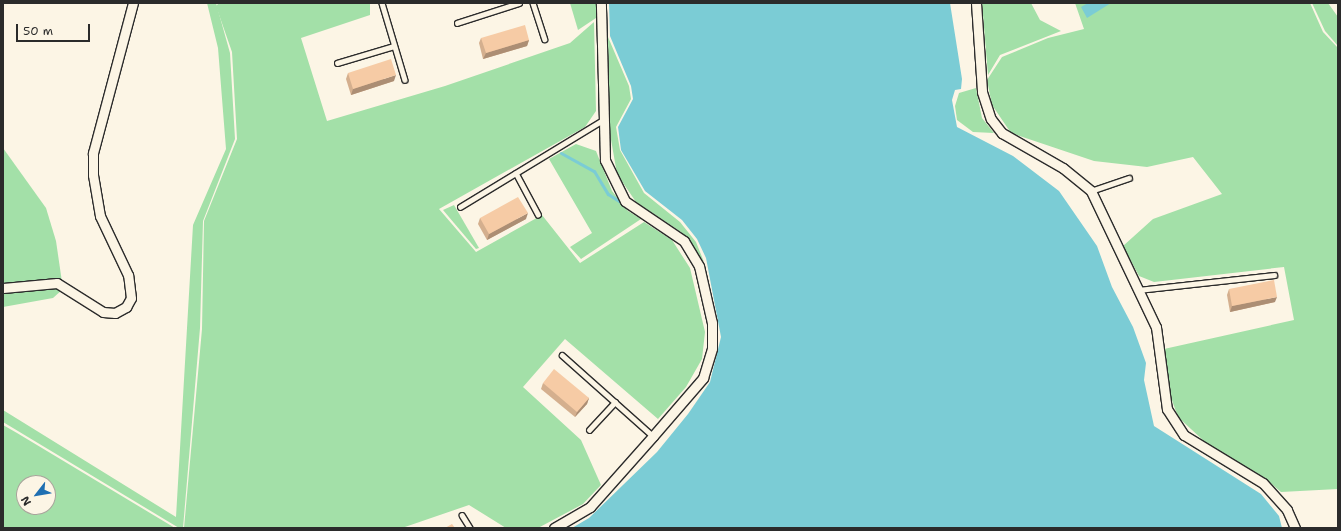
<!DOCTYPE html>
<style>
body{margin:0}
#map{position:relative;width:1341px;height:531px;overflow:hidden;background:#fcf5e5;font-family:"Shantell Sans",sans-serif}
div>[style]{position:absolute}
.green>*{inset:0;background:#a3e0a8}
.water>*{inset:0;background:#7bccd5}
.stream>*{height:3px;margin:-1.5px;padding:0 1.5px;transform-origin:1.5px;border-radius:1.5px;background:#7bccd5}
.roads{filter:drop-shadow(1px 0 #2b2b2b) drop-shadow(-1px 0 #2b2b2b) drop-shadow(0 1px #2b2b2b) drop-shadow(0 -1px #2b2b2b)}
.service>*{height:4.5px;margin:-2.25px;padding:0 2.25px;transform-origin:2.25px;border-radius:2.25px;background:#fcf5e5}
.minor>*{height:9px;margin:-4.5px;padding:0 4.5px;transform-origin:4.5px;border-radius:4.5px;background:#fcf5e5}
.wall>*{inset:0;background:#d4af8e}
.shaded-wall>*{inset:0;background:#ac8e74}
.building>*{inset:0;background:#f6cba5}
span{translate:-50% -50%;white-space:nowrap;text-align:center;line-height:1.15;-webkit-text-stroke:3px #fcf5e5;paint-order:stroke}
.frame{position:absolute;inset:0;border:4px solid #2b2b2b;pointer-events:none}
.north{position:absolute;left:16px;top:475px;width:40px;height:40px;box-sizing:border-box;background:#fcf5e5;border:1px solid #a8a49b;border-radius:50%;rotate:239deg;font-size:11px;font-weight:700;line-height:16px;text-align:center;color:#2b2b2b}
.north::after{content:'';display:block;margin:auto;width:14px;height:18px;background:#1f6fb2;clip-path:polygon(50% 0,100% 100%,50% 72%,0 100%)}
.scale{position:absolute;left:16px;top:24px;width:74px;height:18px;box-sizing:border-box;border:2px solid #2b2b2b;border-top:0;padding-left:5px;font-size:12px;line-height:14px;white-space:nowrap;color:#2b2b2b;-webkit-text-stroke:3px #fcf5e5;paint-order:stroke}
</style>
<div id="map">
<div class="green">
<i style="clip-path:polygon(207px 3px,216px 3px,230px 53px,235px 139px,203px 221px,200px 328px,183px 528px,179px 528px,3px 422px,3px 410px,176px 517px,193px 225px,226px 149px,218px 48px)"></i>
<i style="clip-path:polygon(219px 3px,370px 3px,370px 15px,301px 38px,327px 121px,445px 86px,570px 43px,594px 22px,596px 111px,585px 127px,439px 209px,476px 252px,542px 215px,580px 263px,644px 222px,672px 240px,690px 268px,705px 332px,702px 359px,686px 387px,658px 419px,565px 339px,523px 387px,581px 440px,601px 485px,583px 504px,538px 528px,506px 528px,469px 505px,402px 528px,184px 528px,202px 329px,204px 221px,237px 139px,232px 52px,216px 6px)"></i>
<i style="clip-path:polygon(570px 3px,596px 3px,596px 18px,578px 30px)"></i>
<i style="clip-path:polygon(982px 3px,1031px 3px,1040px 20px,1061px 31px,1000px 55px,988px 75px)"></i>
<i style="clip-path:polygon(1075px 3px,1310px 3px,1323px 32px,1338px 48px,1338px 489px,1281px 492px,1265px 478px,1205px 442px,1178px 417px,1169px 392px,1164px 349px,1294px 320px,1284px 267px,1154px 282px,1139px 276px,1123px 246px,1153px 219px,1222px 194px,1193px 157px,1147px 167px,1094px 161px,1011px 133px,992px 105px,987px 80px,1002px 57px,1048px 38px,1084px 29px)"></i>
<i style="clip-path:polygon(1312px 3px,1328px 3px,1338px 17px,1338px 46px,1325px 31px)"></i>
<i style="clip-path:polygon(608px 37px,629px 86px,631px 99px,616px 127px,620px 150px,644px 193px,680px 222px,696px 242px,704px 262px,681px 232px,636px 202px,617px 174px,609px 128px)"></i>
<i style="clip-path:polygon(976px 88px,982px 118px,994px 133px,973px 132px,957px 120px,955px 106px,959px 93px)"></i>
<i style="clip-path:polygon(576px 144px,596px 151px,612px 191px,628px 211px,641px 219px,581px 259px,570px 247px,592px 233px,549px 159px)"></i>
<i style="clip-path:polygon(3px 148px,46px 208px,56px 241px,63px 289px,53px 298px,3px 307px)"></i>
<i style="clip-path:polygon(454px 205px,479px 248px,476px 249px,443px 210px)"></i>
<i style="clip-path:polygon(evenodd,3px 425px,17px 433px,175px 528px,3px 528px,3px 425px,24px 483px,48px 483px,48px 507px,24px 507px,24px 483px)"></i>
</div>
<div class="water">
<i style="clip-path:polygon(609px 3px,950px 3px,962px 79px,961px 89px,955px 90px,952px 100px,957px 127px,1013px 156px,1059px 191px,1097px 246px,1112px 287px,1133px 327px,1146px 363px,1144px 380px,1154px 426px,1261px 494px,1279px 516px,1282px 528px,572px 528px,589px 518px,657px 452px,688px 414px,710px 382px,721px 337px,706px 258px,697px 239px,682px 220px,645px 191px,621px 150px,618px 127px,633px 99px,631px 86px,610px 36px)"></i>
<i style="clip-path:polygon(1088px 3px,1111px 3px,1087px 18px,1081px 7px)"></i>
</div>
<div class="stream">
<i style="left:561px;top:153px;width:38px;rotate:29deg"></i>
<i style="left:594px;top:171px;width:27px;rotate:59deg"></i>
<i style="left:608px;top:194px;width:17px;rotate:33deg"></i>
</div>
<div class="roads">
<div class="service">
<i style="left:382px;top:3px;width:80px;rotate:73.4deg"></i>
<i style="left:533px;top:3px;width:38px;rotate:72deg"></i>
<i style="left:457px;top:23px;width:65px;rotate:-17.9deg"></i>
<i style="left:337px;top:63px;width:59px;rotate:-16.6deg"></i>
<i style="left:516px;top:173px;width:47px;rotate:61.8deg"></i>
<i style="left:1091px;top:191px;width:40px;rotate:-18.9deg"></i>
<i style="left:460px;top:207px;width:167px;rotate:-31.3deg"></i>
<i style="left:1138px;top:290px;width:137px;rotate:-6.3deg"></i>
<i style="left:562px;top:355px;width:122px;rotate:41.7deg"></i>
<i style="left:589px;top:430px;width:38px;rotate:-47deg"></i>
<i style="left:462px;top:515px;width:15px;rotate:58deg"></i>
</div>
<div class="minor">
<i style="left:976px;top:3px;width:89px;rotate:86.1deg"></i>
<i style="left:982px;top:92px;width:28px;rotate:72deg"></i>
<i style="left:991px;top:119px;width:18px;rotate:52deg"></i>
<i style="left:1002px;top:133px;width:70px;rotate:29.8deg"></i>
<i style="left:1063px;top:168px;width:36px;rotate:39deg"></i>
<i style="left:1091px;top:191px;width:151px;rotate:64.5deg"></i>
<i style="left:1156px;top:327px;width:83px;rotate:82.4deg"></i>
<i style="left:1167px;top:409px;width:31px;rotate:57deg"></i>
<i style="left:1184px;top:435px;width:92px;rotate:31.3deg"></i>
<i style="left:1263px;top:483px;width:36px;rotate:48deg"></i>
<i style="left:1287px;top:510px;width:20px;rotate:66deg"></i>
<i style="left:3px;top:288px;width:54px;rotate:-5.3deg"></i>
<i style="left:57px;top:283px;width:54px;rotate:32.2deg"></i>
<i style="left:103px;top:312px;width:12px;rotate:5deg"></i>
<i style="left:115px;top:313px;width:13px;rotate:-29deg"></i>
<i style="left:126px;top:307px;width:10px;rotate:-61deg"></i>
<i style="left:131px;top:298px;width:23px;rotate:-97deg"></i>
<i style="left:128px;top:275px;width:65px;rotate:-115.4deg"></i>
<i style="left:100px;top:216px;width:42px;rotate:-99.7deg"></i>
<i style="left:93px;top:175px;width:22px;rotate:-90deg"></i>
<i style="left:93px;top:153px;width:155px;rotate:-75.1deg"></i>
<i style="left:554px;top:528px;width:42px;rotate:-30.3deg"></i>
<i style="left:590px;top:507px;width:95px;rotate:-48.4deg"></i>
<i style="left:653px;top:436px;width:77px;rotate:-49.2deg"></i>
<i style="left:703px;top:378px;width:31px;rotate:-73deg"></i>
<i style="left:712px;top:348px;width:25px;rotate:-90deg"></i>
<i style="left:712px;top:323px;width:58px;rotate:-102.8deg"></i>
<i style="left:699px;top:266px;width:29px;rotate:-121deg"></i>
<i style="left:684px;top:241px;width:71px;rotate:-145.9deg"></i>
<i style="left:625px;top:201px;width:46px;rotate:-116deg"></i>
<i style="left:605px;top:160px;width:157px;rotate:-91.5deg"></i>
</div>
</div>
<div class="wall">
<i style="clip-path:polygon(481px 38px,529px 40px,527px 46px,483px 59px,479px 43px)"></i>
<i style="clip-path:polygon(348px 73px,394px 81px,351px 95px,346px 79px)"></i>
<i style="clip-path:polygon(480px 218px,526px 219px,487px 240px,478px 224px)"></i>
<i style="clip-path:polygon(1229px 289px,1275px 302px,1230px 312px,1227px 295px)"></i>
<i style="clip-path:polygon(543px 383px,589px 398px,587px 404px,575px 417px,541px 389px)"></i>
</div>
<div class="shaded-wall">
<i style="clip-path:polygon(529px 40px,527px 46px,483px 59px,486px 53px)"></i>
<i style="clip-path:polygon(396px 75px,394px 81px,351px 95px,353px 89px)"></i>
<i style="clip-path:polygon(528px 213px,526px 219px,487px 240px,489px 234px)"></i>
<i style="clip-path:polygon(1277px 297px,1275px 302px,1230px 312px,1232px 306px)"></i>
<i style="clip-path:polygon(589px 398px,587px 404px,575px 417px,577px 412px)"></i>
</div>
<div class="building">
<i style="clip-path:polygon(525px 25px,529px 40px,486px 53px,481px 38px)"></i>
<i style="clip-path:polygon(391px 59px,396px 75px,353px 89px,348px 73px)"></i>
<i style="clip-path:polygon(518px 197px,528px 213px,489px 234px,480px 218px)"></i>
<i style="clip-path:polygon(1274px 280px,1277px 297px,1232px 306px,1229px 289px)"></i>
<i style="clip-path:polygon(554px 369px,589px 398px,577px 412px,543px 383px)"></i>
<i style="clip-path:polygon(452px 524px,455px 528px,445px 528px)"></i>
</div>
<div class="frame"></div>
<div class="north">N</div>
<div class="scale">50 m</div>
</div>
